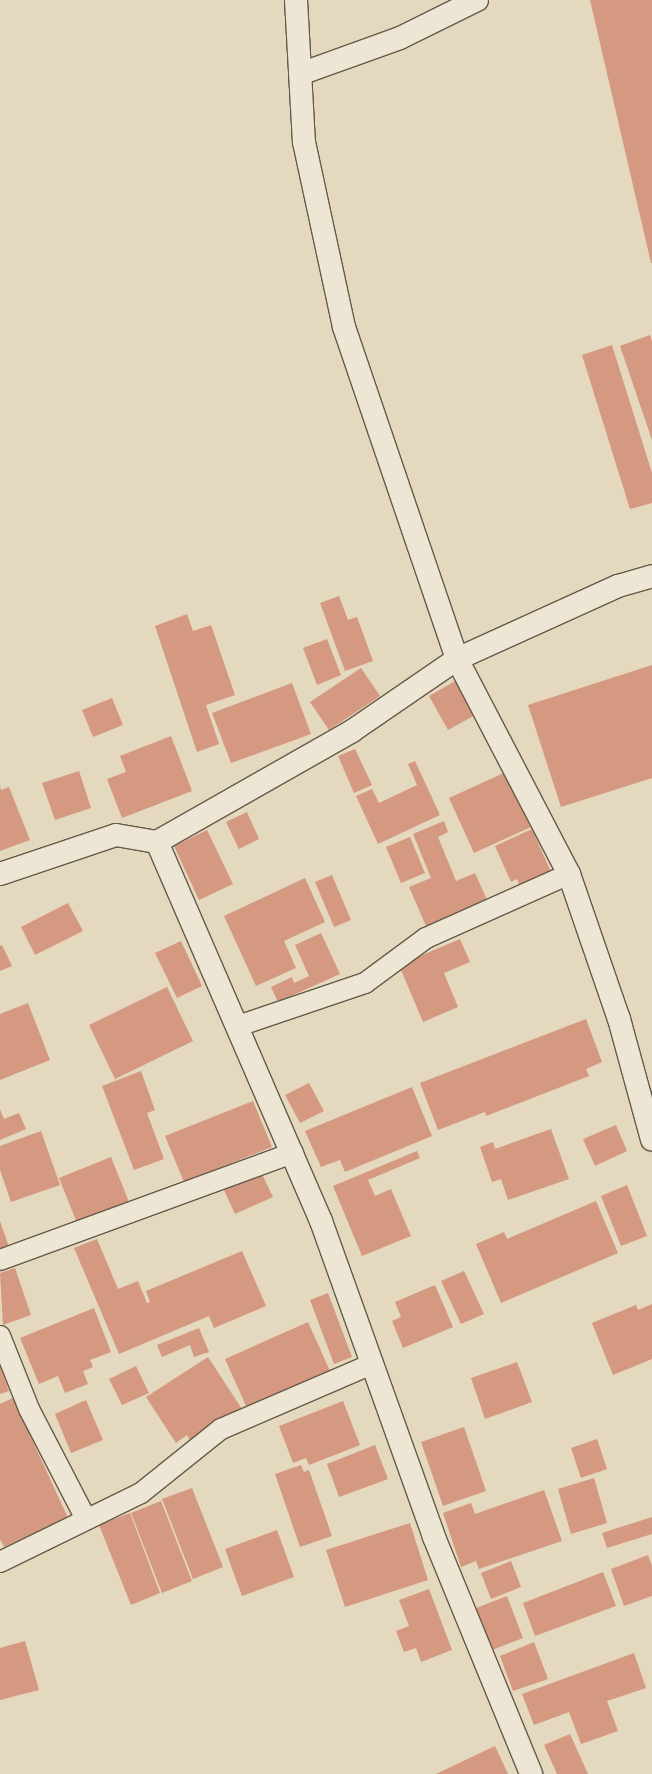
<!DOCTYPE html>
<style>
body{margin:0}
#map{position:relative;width:652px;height:1774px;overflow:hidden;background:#e4d8bf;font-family:Vollkorn,serif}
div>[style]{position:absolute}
.building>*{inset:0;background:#d59881}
.roads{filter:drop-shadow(1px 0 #655a48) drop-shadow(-1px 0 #655a48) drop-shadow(0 1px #655a48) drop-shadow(0 -1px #655a48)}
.lane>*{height:20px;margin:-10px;padding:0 10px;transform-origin:10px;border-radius:10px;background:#ede6d5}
.street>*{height:22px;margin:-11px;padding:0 11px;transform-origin:11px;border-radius:11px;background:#ede6d5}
.secondary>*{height:22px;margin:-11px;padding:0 11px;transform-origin:11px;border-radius:11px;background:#ede6d5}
span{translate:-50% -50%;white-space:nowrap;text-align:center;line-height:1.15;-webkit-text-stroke:4px #ede6d5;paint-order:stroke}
</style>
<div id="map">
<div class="building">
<i style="clip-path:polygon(590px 0,652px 0,652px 263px,651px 263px)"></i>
<i style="clip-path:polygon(650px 335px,652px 341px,652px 440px,620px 346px)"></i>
<i style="clip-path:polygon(612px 345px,652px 473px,652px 503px,630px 509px,582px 355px)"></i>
<i style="clip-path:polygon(339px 596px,348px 620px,357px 617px,373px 661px,345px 671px,320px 603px)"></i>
<i style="clip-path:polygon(187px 614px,193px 631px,211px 625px,235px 695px,206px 705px,219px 744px,197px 752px,155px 626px)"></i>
<i style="clip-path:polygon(327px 639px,341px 675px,317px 685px,303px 648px)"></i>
<i style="clip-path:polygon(652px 665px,652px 778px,561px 807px,528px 705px)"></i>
<i style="clip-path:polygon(361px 668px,380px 696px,329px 730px,310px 702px)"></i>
<i style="clip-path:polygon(455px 681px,475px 715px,448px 730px,429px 696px)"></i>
<i style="clip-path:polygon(292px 683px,311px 734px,231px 763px,212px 713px)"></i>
<i style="clip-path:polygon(112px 698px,123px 725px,93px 737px,82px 710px)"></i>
<i style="clip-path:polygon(171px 736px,192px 791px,122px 818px,107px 779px,126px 772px,120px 756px)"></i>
<i style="clip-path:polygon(355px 749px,372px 785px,354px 793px,338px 756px)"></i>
<i style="clip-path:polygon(415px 761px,440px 815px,378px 844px,356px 796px,372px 789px,379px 803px,417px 785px,408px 764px)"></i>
<i style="clip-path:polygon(79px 771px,91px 808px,55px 820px,42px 783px)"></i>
<i style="clip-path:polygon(506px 772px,531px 827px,474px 853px,449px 798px)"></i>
<i style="clip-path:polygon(0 786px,1px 790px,9px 787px,30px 840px,0 851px)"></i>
<i style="clip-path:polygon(247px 812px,259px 839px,239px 849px,226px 822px)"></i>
<i style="clip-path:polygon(444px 821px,448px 832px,438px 837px,456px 881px,475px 873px,488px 902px,427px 928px,409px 887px,431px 878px,413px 834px)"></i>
<i style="clip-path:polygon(532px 829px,551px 872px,520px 886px,517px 879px,511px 882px,495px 846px)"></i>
<i style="clip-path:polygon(207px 830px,233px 884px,199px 900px,174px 846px)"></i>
<i style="clip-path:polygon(410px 837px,425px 873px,401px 883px,386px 847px)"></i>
<i style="clip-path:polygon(332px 875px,351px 920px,334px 927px,315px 882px)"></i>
<i style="clip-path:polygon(305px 878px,325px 922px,284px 941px,296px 968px,256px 986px,224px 916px)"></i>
<i style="clip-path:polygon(68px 903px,83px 931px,35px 955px,21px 927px)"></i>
<i style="clip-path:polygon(321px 933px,340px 974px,278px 1002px,271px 987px,292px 977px,294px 983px,309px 976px,295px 945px)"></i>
<i style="clip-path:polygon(460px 939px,470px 962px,444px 973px,458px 1007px,423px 1022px,399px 965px)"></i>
<i style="clip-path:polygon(181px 941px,202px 986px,177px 998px,155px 953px)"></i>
<i style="clip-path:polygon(2px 945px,12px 966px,0 971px,0 946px)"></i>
<i style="clip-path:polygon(167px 987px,193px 1041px,115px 1079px,89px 1025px)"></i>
<i style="clip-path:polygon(28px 1003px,50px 1060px,0 1080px,0 1014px)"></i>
<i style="clip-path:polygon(586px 1019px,602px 1062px,586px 1069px,589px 1076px,486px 1116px,485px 1112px,438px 1130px,420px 1083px)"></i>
<i style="clip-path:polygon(141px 1071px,155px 1110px,147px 1113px,164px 1159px,134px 1170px,102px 1086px)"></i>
<i style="clip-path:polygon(309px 1083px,324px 1111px,300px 1123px,285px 1095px)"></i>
<i style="clip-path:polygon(412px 1087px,432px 1136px,345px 1172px,340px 1160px,321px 1167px,305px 1131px)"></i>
<i style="clip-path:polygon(253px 1101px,272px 1147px,184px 1182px,165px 1136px)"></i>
<i style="clip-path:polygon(0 1109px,4px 1119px,19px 1113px,26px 1129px,0 1140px)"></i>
<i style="clip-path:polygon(616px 1125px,627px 1151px,595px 1166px,583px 1139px)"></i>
<i style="clip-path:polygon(551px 1129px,569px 1179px,508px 1200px,501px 1179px,492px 1182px,480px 1147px,493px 1142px,495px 1149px)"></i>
<i style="clip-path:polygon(41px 1131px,60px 1185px,11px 1202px,0 1170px,0 1146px)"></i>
<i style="clip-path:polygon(417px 1151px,420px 1158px,368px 1180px,375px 1196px,391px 1189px,411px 1236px,362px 1256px,333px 1186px)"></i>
<i style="clip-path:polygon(111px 1157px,129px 1202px,77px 1223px,59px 1178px)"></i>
<i style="clip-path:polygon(260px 1170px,273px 1197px,235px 1214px,223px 1188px)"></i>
<i style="clip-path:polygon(627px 1185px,647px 1236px,621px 1246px,601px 1196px)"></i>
<i style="clip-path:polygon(596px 1201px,618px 1253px,501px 1303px,476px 1244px,504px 1232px,507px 1239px)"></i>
<i style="clip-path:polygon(0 1221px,9px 1247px,0 1250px)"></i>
<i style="clip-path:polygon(97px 1239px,118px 1289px,138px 1281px,147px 1303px,150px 1302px,146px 1291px,242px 1251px,266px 1306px,214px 1328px,209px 1316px,119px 1354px,74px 1248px)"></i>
<i style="clip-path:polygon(15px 1268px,31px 1315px,3px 1325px,0 1273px)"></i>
<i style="clip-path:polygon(464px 1271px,484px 1314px,461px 1324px,441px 1281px)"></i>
<i style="clip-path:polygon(435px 1285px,453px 1327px,403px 1348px,392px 1321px,401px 1317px,395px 1302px)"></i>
<i style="clip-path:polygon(328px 1293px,352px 1357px,334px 1364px,310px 1300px)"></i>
<i style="clip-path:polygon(652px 1304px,652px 1359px,613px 1375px,592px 1323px,636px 1305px,638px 1310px)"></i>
<i style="clip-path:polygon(94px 1308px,111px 1352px,90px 1360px,93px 1367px,83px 1371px,88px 1384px,65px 1393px,58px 1376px,39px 1384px,20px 1338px)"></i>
<i style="clip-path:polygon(308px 1322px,330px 1371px,247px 1408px,225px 1359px)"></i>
<i style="clip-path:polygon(199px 1328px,209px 1352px,194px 1357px,190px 1345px,162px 1357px,157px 1345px)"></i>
<i style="clip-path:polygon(208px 1357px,242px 1409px,191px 1442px,187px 1435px,176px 1443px,146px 1397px)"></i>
<i style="clip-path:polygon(517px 1362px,532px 1402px,485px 1419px,471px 1378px)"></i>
<i style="clip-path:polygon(0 1366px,9px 1391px,0 1394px)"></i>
<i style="clip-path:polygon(136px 1366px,149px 1393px,122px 1405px,109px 1379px)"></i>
<i style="clip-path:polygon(13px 1398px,68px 1518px,4px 1547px,0 1539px,0 1404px)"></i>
<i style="clip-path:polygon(86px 1400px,103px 1440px,71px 1453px,55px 1414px)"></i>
<i style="clip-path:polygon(343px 1401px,360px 1445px,309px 1465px,306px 1458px,293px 1463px,279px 1426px)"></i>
<i style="clip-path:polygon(464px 1427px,486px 1491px,443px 1506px,421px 1442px)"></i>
<i style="clip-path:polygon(597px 1439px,607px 1469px,581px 1478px,571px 1448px)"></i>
<i style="clip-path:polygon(375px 1445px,388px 1479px,339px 1497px,327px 1464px)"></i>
<i style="clip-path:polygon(301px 1465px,304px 1472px,309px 1470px,332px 1536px,300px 1547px,275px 1474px)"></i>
<i style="clip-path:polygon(594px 1478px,607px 1523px,571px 1534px,558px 1489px)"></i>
<i style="clip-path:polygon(192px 1488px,223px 1567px,193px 1579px,162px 1499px)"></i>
<i style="clip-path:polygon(544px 1490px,562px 1541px,479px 1569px,476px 1561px,461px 1567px,443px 1513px,471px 1503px,475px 1514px)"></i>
<i style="clip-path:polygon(161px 1501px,192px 1581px,162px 1593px,131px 1513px)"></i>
<i style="clip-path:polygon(130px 1513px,160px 1593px,131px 1605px,99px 1525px)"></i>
<i style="clip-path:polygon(652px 1517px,652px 1534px,607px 1548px,602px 1533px)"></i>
<i style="clip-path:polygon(410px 1523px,428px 1580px,345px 1607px,326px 1550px)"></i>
<i style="clip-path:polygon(277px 1530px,294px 1577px,242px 1596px,225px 1549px)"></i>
<i style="clip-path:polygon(648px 1555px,652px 1566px,652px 1596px,624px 1606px,611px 1569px)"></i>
<i style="clip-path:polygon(511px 1561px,521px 1587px,491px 1599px,481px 1573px)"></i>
<i style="clip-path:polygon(603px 1572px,616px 1606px,535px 1636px,523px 1603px)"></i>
<i style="clip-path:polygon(429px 1589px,452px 1650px,421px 1662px,416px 1648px,404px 1652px,396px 1631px,409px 1626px,399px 1600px)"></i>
<i style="clip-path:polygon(507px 1596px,523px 1638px,492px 1650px,476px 1608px)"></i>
<i style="clip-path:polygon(25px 1641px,39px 1690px,0 1700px,0 1648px)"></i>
<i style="clip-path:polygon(534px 1642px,548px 1679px,513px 1691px,500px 1656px)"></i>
<i style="clip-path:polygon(634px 1653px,646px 1688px,607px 1701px,618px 1731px,581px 1744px,569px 1712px,534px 1725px,522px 1694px)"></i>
<i style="clip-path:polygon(570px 1734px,588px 1774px,557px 1774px,544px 1745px)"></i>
<i style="clip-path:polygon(495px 1746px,508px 1774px,436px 1774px)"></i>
</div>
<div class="roads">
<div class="lane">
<i style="left:238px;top:1026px;width:134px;rotate:-18.7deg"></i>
<i style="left:365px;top:983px;width:76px;rotate:-36.4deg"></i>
<i style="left:426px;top:938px;width:157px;rotate:-24.1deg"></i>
<i style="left:0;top:1260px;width:312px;rotate:-20.1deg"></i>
<i style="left:0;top:1336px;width:79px;rotate:68.3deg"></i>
<i style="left:29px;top:1409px;width:124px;rotate:62.6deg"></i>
<i style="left:0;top:1562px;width:157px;rotate:-26.1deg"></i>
<i style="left:141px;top:1493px;width:102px;rotate:-38.7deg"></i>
<i style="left:221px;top:1429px;width:164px;rotate:-23.3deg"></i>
</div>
<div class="street">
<i style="left:296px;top:0;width:142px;rotate:86.8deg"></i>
<i style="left:304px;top:142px;width:189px;rotate:77.8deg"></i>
<i style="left:344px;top:327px;width:351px;rotate:71.2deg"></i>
<i style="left:457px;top:659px;width:242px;rotate:62.5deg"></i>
<i style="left:569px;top:874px;width:153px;rotate:71deg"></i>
<i style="left:619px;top:1019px;width:125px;rotate:74.7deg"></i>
<i style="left:300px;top:74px;width:106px;rotate:-19.8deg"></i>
<i style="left:400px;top:38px;width:86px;rotate:-26.3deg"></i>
<i style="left:157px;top:842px;width:224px;rotate:-29.6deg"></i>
<i style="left:352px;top:731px;width:127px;rotate:-34.4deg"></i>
<i style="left:457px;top:659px;width:177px;rotate:-24.4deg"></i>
<i style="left:618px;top:586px;width:35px;rotate:-16deg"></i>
</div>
<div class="secondary">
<i style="left:0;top:874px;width:122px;rotate:-18.6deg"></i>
<i style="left:116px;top:835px;width:42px;rotate:9.7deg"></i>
<i style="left:157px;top:842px;width:413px;rotate:66.6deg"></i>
<i style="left:321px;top:1221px;width:336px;rotate:70.3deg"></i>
<i style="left:434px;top:1537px;width:256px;rotate:67.7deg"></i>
</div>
</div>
</div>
